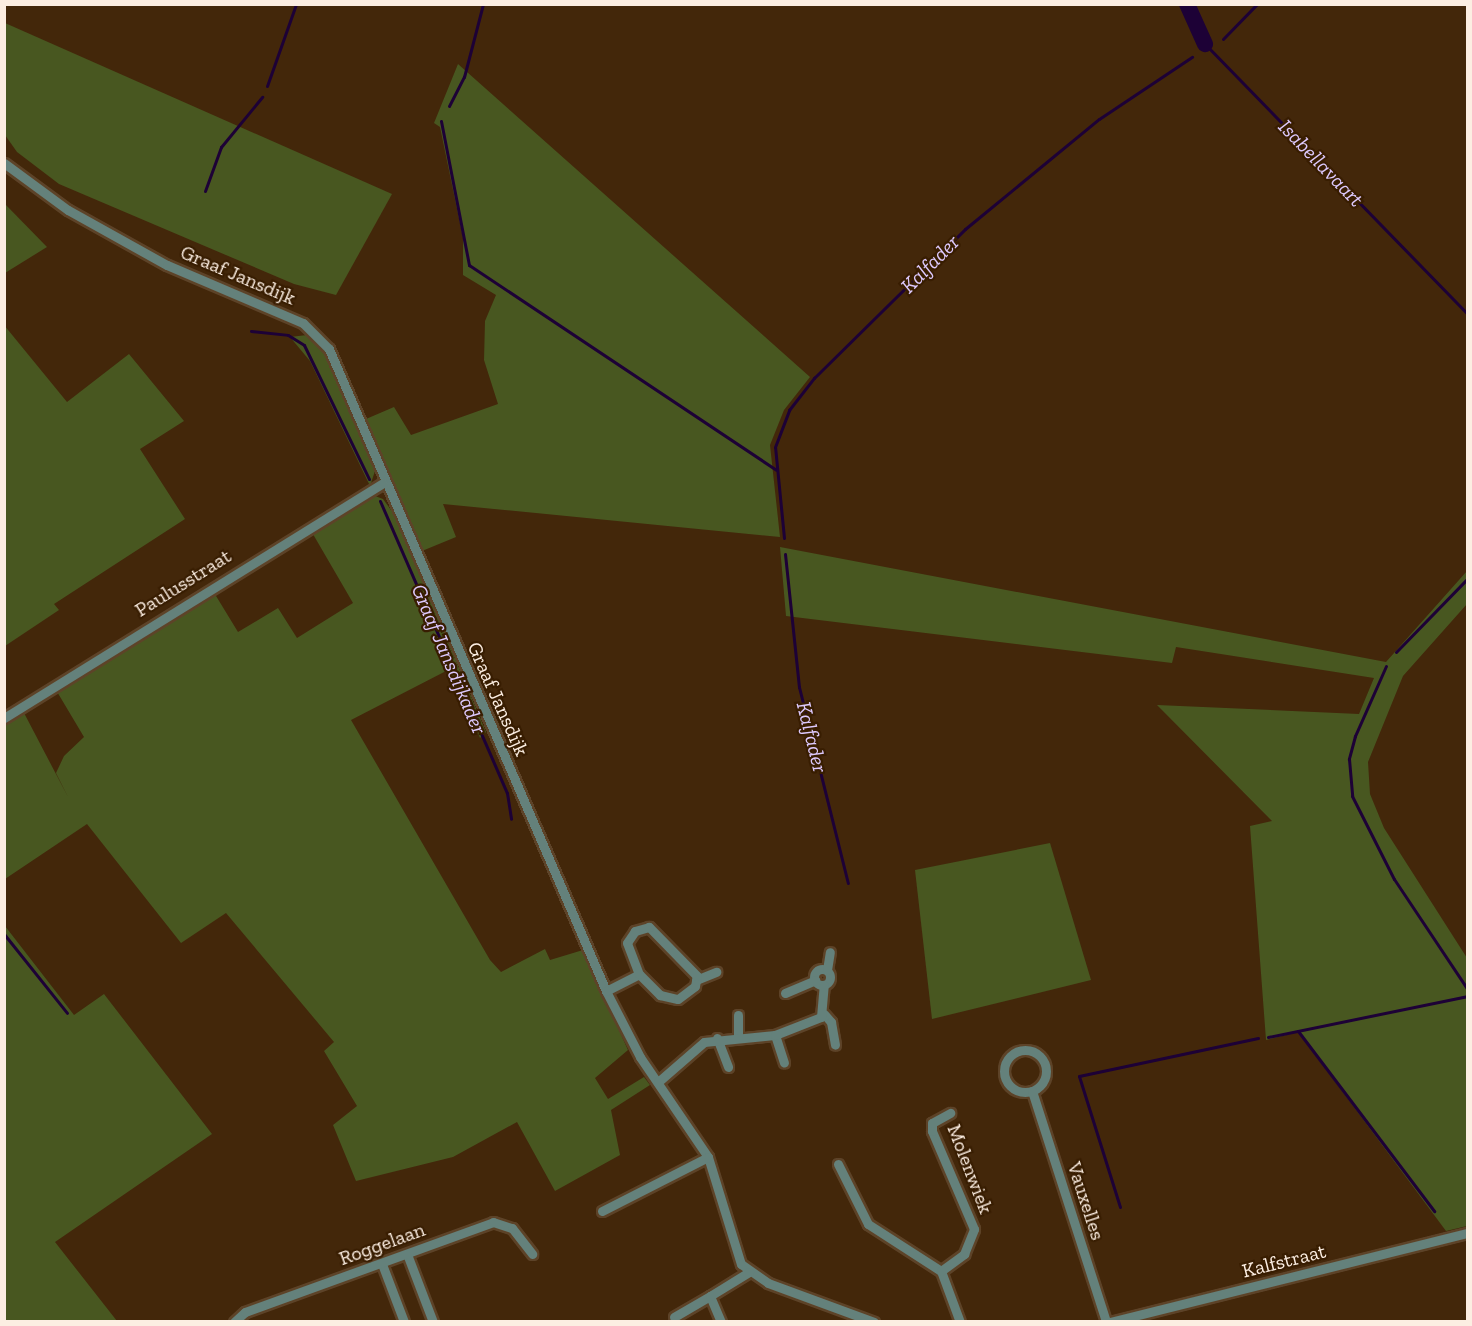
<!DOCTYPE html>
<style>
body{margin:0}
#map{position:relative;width:1472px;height:1326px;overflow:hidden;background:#43270a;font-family:"Zilla Slab",serif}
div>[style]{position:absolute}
.green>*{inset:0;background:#485720}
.stream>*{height:3px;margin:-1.5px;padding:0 1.5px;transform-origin:1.5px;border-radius:1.5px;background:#1d0136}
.river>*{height:16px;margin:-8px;padding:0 8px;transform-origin:8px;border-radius:8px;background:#1d0136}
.roads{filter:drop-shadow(2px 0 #5d4328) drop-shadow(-2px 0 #5d4328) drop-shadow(0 2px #5d4328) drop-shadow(0 -2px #5d4328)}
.minor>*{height:9px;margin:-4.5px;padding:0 4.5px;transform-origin:4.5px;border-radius:4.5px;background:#64817b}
.minor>.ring{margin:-4.5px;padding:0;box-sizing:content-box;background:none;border:9px solid #64817b;border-radius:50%}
span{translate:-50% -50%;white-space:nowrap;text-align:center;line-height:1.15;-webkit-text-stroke:4.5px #381d01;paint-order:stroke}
.street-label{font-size:20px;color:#fceee2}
.water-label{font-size:21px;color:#ddc9fd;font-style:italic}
.frame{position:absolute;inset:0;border:6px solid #fceee2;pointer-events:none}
</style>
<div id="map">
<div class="green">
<i style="clip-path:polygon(5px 23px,392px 194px,336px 295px,294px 284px,59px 184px,17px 152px,5px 135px)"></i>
<i style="clip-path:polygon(458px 64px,810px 377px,784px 410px,770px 445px,780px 537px,443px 504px,456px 537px,422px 551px,366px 419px,394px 407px,411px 435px,498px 404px,484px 360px,485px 321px,496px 295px,463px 275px,463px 238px,440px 127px,434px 123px)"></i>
<i style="clip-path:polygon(5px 204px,47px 247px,5px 273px,4px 273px)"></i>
<i style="clip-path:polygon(4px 325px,67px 402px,129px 354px,184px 421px,140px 449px,185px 519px,54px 604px,59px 610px,5px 646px)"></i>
<i style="clip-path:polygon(307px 335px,324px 352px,375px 471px,370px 486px,310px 361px,290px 337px)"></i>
<i style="clip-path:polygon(370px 494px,383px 499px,394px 514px,486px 732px,480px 738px,448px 670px,351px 720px,490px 960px,501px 972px,545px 949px,550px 960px,583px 950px,628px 1050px,595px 1078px,608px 1099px,644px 1077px,650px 1085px,611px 1110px,620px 1155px,555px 1191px,517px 1122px,453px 1157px,356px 1181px,333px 1125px,357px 1106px,324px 1051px,334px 1042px,226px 913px,181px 943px,87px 824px,5px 879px,4px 725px,23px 711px,68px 797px,56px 773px,64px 756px,84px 737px,56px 690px,213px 591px,238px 632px,278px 608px,297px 638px,353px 603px,310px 529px)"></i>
<i style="clip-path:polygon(780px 547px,1386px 662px,1467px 571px,1467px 604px,1403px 676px,1368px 762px,1370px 794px,1384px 828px,1467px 958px,1467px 1226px,1446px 1231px,1298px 1032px,1266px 1040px,1250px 826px,1272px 821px,1157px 705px,1359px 714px,1374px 678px,1176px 647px,1172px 663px,786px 616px)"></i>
<i style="clip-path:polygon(1050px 843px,1091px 980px,932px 1019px,915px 870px)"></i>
<i style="clip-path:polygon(5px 926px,74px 1015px,104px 994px,212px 1134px,55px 1242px,117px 1321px,5px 1321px)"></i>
</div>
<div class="stream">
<i style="left:1223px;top:39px;width:49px;rotate:-45.8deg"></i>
<i style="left:1205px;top:44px;width:377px;rotate:45.8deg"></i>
<i style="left:267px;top:86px;width:87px;rotate:-70.5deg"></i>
<i style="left:449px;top:106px;width:33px;rotate:-63deg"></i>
<i style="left:464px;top:77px;width:75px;rotate:-75.4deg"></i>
<i style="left:441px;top:121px;width:147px;rotate:79deg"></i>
<i style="left:469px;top:265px;width:369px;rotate:33.7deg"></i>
<i style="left:205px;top:191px;width:47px;rotate:-70deg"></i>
<i style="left:221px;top:147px;width:65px;rotate:-50.6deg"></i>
<i style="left:251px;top:331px;width:37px;rotate:6deg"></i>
<i style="left:288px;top:335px;width:19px;rotate:32deg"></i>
<i style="left:304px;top:345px;width:149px;rotate:64.1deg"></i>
<i style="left:380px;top:501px;width:318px;rotate:66.5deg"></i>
<i style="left:507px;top:793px;width:26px;rotate:81deg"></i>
<i style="left:784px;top:538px;width:91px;rotate:-95.6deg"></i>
<i style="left:775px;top:447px;width:40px;rotate:-69deg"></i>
<i style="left:789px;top:410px;width:41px;rotate:-52deg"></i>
<i style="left:814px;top:378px;width:212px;rotate:-44.6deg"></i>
<i style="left:965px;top:229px;width:173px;rotate:-39.4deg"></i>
<i style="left:1099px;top:119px;width:112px;rotate:-33.7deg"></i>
<i style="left:785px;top:554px;width:134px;rotate:84deg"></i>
<i style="left:799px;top:687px;width:202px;rotate:76deg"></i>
<i style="left:1396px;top:652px;width:102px;rotate:-45.8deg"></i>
<i style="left:1386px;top:666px;width:77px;rotate:113.9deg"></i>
<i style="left:1355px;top:736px;width:24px;rotate:105deg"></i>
<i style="left:1349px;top:759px;width:37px;rotate:85deg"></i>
<i style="left:1352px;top:796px;width:93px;rotate:63.2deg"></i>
<i style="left:1394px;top:879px;width:133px;rotate:56.3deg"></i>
<i style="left:4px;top:934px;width:101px;rotate:51.4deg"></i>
<i style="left:1298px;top:1031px;width:226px;rotate:52.9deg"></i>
<i style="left:1268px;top:1037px;width:204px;rotate:-11.6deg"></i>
<i style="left:1120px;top:1207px;width:137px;rotate:-107.4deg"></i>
<i style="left:1079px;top:1076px;width:183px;rotate:-12deg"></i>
</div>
<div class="river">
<i style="left:1187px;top:4px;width:44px;rotate:65.8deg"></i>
</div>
<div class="roads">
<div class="minor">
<i style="left:4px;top:163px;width:79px;rotate:36.3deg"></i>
<i style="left:68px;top:210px;width:113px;rotate:29.1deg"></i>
<i style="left:167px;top:265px;width:148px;rotate:23.1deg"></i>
<i style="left:303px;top:323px;width:37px;rotate:45deg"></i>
<i style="left:329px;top:349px;width:699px;rotate:66.66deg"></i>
<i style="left:606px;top:991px;width:74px;rotate:62.7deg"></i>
<i style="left:640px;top:1057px;width:121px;rotate:55.8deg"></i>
<i style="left:708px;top:1157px;width:112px;rotate:72.9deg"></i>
<i style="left:741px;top:1264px;width:33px;rotate:35deg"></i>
<i style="left:768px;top:1283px;width:113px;rotate:20.2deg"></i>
<i style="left:4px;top:718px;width:446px;rotate:-31.8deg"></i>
<i class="ring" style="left:814px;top:969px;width:7px;height:7px"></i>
<i style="left:827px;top:970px;width:18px;rotate:-81deg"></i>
<i style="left:696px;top:980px;width:22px;rotate:-22deg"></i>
<i style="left:606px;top:991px;width:37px;rotate:-27deg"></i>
<i style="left:639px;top:974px;width:30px;rotate:45deg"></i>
<i style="left:660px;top:995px;width:18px;rotate:13deg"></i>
<i style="left:678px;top:999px;width:21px;rotate:-37deg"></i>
<i style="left:695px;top:986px;width:10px;rotate:-79deg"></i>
<i style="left:697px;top:976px;width:69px;rotate:-134.4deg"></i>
<i style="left:649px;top:927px;width:15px;rotate:164deg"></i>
<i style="left:635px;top:931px;width:14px;rotate:124deg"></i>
<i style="left:627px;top:943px;width:33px;rotate:69deg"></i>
<i style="left:785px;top:993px;width:33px;rotate:-23deg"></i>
<i style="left:824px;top:1014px;width:11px;rotate:49deg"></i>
<i style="left:831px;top:1022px;width:23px;rotate:80deg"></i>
<i style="left:775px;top:1035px;width:29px;rotate:72deg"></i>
<i style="left:738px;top:1037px;width:22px;rotate:-90deg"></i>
<i style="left:717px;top:1038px;width:31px;rotate:69deg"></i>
<i class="ring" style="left:1004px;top:1050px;width:33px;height:33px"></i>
<i style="left:658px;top:1082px;width:61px;rotate:-41deg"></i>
<i style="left:704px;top:1042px;width:71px;rotate:-5.6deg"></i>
<i style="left:775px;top:1035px;width:49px;rotate:-21.4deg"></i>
<i style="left:821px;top:1017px;width:32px;rotate:-85deg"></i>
<i style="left:1032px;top:1091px;width:243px;rotate:72.2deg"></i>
<i style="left:838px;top:1164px;width:67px;rotate:63.4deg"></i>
<i style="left:868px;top:1224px;width:87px;rotate:32.8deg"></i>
<i style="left:941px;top:1271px;width:54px;rotate:69.6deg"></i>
<i style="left:602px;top:1211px;width:119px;rotate:-27deg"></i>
<i style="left:407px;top:1254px;width:73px;rotate:69.1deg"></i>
<i style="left:382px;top:1264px;width:62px;rotate:69.2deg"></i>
<i style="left:941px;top:1271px;width:29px;rotate:-36deg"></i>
<i style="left:964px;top:1254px;width:27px;rotate:-68deg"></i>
<i style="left:974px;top:1229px;width:107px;rotate:-113.2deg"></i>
<i style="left:932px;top:1131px;width:8px;rotate:-90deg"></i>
<i style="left:932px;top:1123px;width:21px;rotate:-29deg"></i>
<i style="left:674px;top:1317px;width:42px;rotate:-30.3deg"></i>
<i style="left:234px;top:1322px;width:15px;rotate:-42deg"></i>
<i style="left:245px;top:1312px;width:264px;rotate:-19.9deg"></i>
<i style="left:493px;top:1222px;width:20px;rotate:18deg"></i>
<i style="left:512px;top:1228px;width:33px;rotate:52deg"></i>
<i style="left:721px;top:1322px;width:28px;rotate:-113deg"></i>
<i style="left:710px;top:1296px;width:46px;rotate:-31.6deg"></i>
<i style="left:1110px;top:1322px;width:369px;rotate:-14deg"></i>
</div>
</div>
<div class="street-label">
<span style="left:238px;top:275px;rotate:23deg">Graaf Jansdijk</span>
<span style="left:183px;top:583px;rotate:-32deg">Paulusstraat</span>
<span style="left:498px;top:699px;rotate:66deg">Graaf Jansdijk</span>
<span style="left:970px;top:1169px;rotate:69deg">Molenwiek</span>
<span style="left:1086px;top:1201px;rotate:72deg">Vauxelles</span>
<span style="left:382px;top:1244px;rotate:-20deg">Roggelaan</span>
<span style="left:1284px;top:1261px;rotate:-14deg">Kalfstraat</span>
</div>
<div class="water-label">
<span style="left:1321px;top:163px;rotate:46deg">Isabellavaart</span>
<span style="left:930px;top:264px;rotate:-45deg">Kalfader</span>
<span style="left:449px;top:659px;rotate:67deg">Graaf Jansdijkader</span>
<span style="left:812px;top:737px;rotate:76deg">Kalfader</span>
</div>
<div class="frame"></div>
</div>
